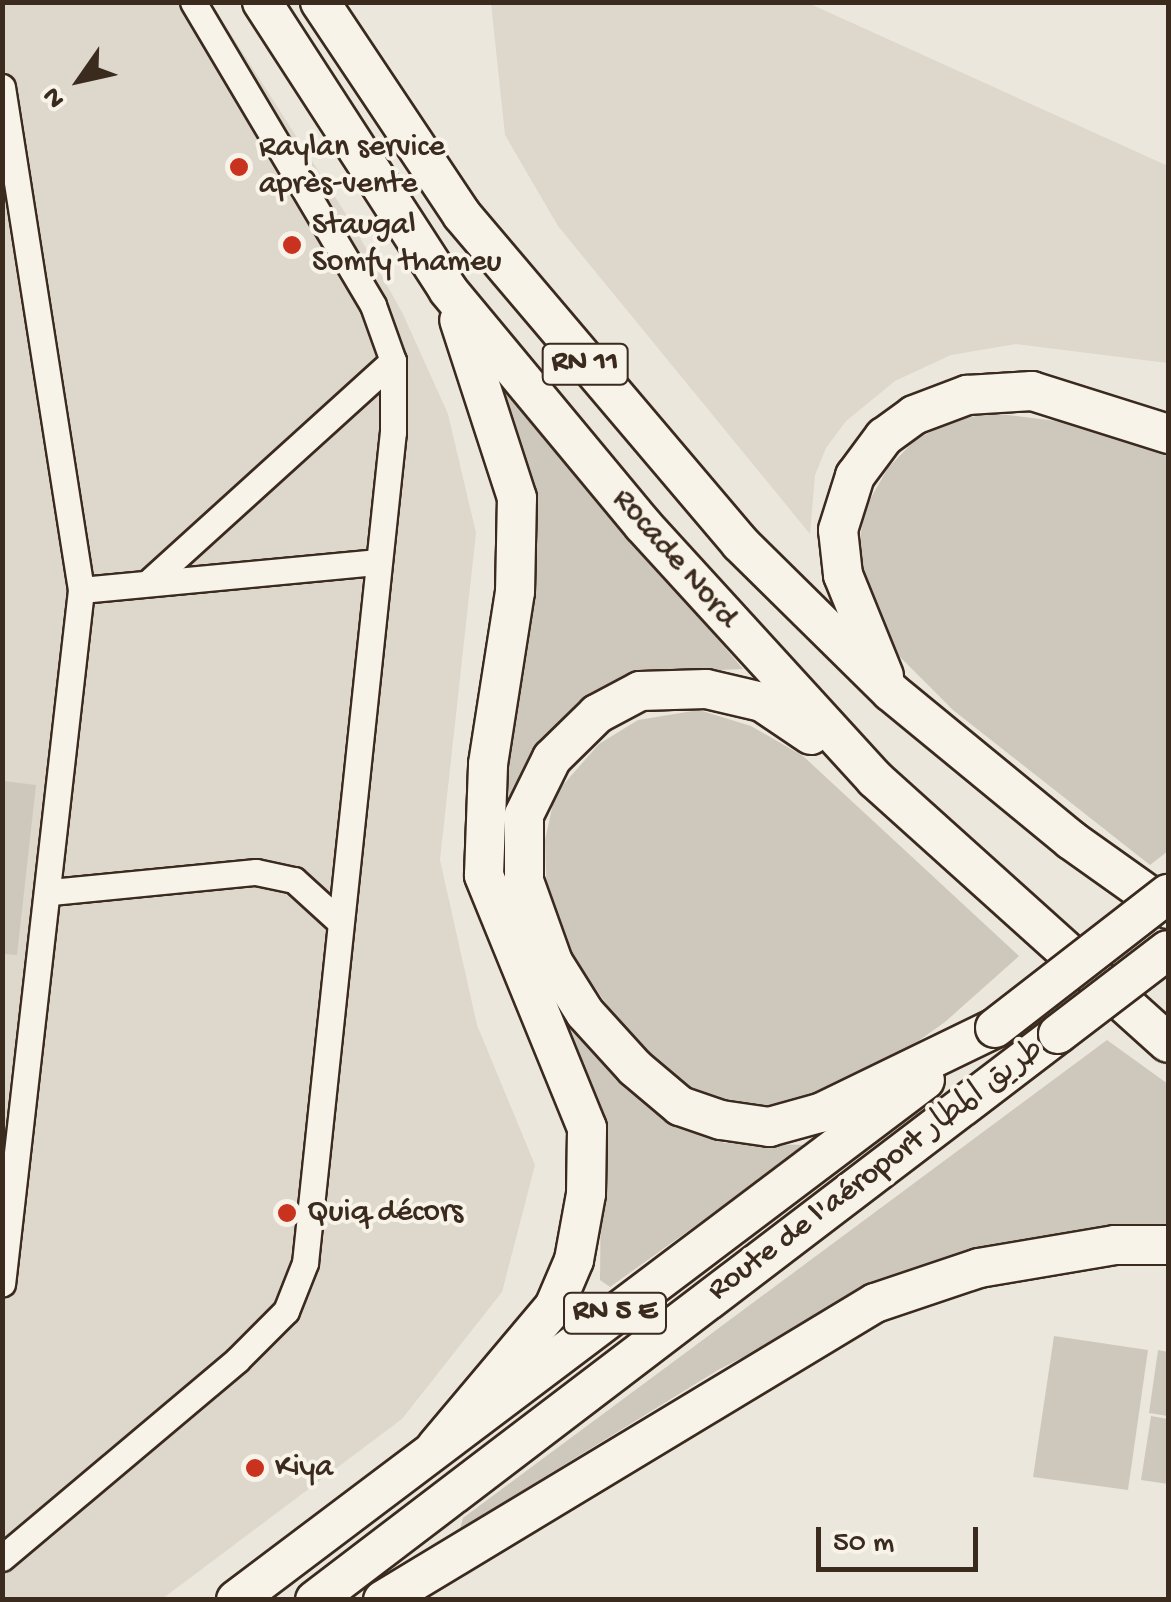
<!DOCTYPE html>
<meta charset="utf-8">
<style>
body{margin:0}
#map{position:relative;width:1171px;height:1602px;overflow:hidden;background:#ece7dc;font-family:"Gochi Hand","Playpen Sans Arabic",sans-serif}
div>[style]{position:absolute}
.built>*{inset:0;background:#ddd7cc}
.green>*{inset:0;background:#cec8bc}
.roads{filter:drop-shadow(2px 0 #3b2a1e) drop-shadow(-2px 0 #3b2a1e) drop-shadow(0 2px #3b2a1e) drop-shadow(0 -2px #3b2a1e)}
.minor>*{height:25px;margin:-12.5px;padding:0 12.5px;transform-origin:12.5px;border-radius:12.5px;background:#f7f3e8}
.highway>*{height:38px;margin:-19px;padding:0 19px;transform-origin:19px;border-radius:19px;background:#f7f3e8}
.bridges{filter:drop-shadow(2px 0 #3b2a1e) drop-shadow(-2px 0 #3b2a1e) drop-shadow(0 2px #3b2a1e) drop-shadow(0 -2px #3b2a1e)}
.highway-bridge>*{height:38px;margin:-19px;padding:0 19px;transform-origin:19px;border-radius:19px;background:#f7f3e8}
.dots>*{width:28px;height:28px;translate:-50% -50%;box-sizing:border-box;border:5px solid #f7f3e8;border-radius:50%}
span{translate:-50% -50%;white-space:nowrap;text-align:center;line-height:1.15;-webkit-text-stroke:8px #f7f3e8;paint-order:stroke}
.shield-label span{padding:2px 8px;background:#f7f3e8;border:2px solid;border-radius:8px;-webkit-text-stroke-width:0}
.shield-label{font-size:30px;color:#3b2a1e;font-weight:700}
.poi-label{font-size:32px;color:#3b2a1e}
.left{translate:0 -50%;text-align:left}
.street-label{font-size:32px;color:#3b2a1e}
.frame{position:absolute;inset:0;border:5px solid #3b2a1e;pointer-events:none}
.north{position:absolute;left:30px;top:30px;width:100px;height:100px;-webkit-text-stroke:8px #f7f3e8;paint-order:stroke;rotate:236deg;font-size:28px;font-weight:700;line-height:40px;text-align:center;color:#3b2a1e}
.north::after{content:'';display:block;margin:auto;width:35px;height:45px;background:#3b2a1e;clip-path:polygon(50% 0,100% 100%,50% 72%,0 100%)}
.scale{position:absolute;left:816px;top:1527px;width:162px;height:45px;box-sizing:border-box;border:5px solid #3b2a1e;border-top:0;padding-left:12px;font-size:30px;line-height:35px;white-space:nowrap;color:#3b2a1e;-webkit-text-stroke:8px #f7f3e8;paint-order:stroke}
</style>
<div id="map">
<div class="built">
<i style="clip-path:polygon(3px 3px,211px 3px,353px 225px,403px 314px,448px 414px,476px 533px,440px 860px,477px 1025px,535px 1165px,502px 1292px,402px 1419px,162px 1599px,3px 1600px)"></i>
<i style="clip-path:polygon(491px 3px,808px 3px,1168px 166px,1168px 363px,1016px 344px,951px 355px,895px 381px,846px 421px,826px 448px,815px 475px,810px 534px,558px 226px,505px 135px)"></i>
</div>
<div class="green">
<i style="clip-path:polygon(504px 388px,743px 669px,698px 671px,564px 728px,514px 893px,668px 1117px,724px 1143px,808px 1145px,610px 1287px,600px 1280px,601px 1178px,502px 894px)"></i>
<i style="clip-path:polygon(991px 413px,1099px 426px,1168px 449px,1168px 851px,1150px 865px,953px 710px,896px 653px,872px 610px,856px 562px,865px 508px,888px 468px,915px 440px,952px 421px)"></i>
<i style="clip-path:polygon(699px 710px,751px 726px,803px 756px,1019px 956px,945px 1022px,872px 1074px,824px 1099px,760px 1111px,696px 1092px,634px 1044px,564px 943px,547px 905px,545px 840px,555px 794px,599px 744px,638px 720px)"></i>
<i style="clip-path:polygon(3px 781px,36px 785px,17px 955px,3px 954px)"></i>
<i style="clip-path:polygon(1107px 1040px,1168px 1084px,1168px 1226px,1045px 1240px,893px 1281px,718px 1370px,460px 1529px,463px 1518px)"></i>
<i style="clip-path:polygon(1054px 1336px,1148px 1350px,1128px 1490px,1033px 1477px)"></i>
<i style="clip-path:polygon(1158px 1350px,1168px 1352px,1168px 1416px,1149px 1413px)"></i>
<i style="clip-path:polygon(1151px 1416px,1168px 1419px,1168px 1484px,1141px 1480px)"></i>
</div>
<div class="roads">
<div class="minor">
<i style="left:2px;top:87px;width:509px;rotate:81.07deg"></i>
<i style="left:81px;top:590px;width:698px;rotate:96.49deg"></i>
<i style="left:150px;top:581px;width:328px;rotate:-42.2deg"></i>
<i style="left:81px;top:590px;width:296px;rotate:-5.4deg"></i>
<i style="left:51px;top:892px;width:206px;rotate:-5.6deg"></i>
<i style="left:256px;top:872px;width:39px;rotate:12deg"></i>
<i style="left:294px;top:880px;width:62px;rotate:42.4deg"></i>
<i style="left:2px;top:1558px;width:307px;rotate:-40.1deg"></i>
<i style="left:237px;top:1360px;width:69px;rotate:-45deg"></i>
<i style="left:286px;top:1311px;width:52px;rotate:-68.4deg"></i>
<i style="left:305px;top:1263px;width:836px;rotate:-83.96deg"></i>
<i style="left:393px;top:432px;width:71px;rotate:-90deg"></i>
<i style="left:393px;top:361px;width:59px;rotate:-109.7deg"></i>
<i style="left:373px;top:305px;width:352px;rotate:-120.7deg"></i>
</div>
<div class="highway">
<i style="left:262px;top:2px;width:343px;rotate:57.1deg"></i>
<i style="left:448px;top:290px;width:305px;rotate:50.3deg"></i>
<i style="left:643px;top:525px;width:344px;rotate:47.6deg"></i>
<i style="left:875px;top:779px;width:394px;rotate:42deg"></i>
<i style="left:320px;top:2px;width:256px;rotate:56.3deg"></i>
<i style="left:462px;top:215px;width:430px;rotate:49.7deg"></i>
<i style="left:740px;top:543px;width:212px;rotate:44.6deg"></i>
<i style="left:891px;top:692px;width:233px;rotate:39.4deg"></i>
<i style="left:1071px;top:840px;width:119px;rotate:35.4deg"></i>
<i style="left:884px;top:676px;width:109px;rotate:-112.1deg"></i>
<i style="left:843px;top:575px;width:45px;rotate:-96.3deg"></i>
<i style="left:838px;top:530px;width:57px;rotate:-72.5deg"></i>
<i style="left:855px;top:476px;width:49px;rotate:-53.4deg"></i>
<i style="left:884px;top:437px;width:37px;rotate:-36deg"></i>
<i style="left:914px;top:415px;width:57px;rotate:-20.7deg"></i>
<i style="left:967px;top:395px;width:65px;rotate:-3.5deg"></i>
<i style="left:1032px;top:391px;width:143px;rotate:17.5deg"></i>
<i style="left:811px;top:735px;width:59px;rotate:-146deg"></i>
<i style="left:762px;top:702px;width:57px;rotate:-166.9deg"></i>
<i style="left:706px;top:689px;width:66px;rotate:178.3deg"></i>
<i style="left:640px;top:691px;width:49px;rotate:151.9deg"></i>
<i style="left:597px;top:714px;width:63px;rotate:135.6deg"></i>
<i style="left:552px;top:758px;width:64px;rotate:116.2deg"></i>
<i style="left:524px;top:815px;width:66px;rotate:90deg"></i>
<i style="left:524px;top:881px;width:86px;rotate:70.3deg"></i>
<i style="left:553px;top:962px;width:60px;rotate:57.9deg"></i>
<i style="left:585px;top:1013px;width:74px;rotate:47.7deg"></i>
<i style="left:635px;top:1068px;width:59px;rotate:40.2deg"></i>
<i style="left:680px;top:1106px;width:43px;rotate:18.9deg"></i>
<i style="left:721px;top:1120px;width:49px;rotate:8.3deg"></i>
<i style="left:769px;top:1127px;width:53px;rotate:-15.4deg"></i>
<i style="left:820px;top:1113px;width:195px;rotate:-25.9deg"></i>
<i style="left:436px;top:1447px;width:183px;rotate:-49.9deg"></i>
<i style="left:554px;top:1307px;width:51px;rotate:-66.9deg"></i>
<i style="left:574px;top:1260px;width:67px;rotate:-79.7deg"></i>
<i style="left:586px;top:1194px;width:66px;rotate:-89.1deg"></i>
<i style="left:587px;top:1128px;width:273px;rotate:-112.2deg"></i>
<i style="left:484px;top:875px;width:111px;rotate:-87.9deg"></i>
<i style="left:488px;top:764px;width:174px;rotate:-81.1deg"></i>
<i style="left:515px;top:592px;width:94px;rotate:-88.8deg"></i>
<i style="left:517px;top:498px;width:187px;rotate:-108deg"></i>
<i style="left:236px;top:1600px;width:863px;rotate:-37.04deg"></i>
<i style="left:315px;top:1600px;width:934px;rotate:-37.3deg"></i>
<i style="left:383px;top:1600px;width:575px;rotate:-31.12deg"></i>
<i style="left:875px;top:1303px;width:110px;rotate:-18.6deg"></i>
<i style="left:979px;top:1268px;width:138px;rotate:-9.6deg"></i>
<i style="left:1115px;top:1245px;width:53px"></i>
</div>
</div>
<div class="bridges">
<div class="highway-bridge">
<i style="left:995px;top:1028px;width:219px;rotate:-37.8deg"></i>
<i style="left:1058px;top:1034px;width:138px;rotate:-37.4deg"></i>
</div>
</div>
<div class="dots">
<i style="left:239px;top:167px;background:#c8321e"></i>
<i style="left:292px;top:245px;background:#c8321e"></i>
<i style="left:287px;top:1213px;background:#c8321e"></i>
<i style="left:255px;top:1468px;background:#c8321e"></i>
</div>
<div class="shield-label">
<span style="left:585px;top:364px">RN 11</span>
<span style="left:615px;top:1313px">RN 5 E</span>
</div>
<div class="poi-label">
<span class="left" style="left:259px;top:167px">Raylan service<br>après-vente</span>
<span class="left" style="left:312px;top:245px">Staugal<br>Somfy thameu</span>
<span class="left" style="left:307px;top:1213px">Quiq décors</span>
<span class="left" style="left:275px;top:1468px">Kiya</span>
</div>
<div class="street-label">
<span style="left:674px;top:559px;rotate:49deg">Rocade Nord</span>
<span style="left:877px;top:1171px;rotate:-37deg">Route de l'aéroport طريق المطار</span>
</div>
<div class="frame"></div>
<div class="north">N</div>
<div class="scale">50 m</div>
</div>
